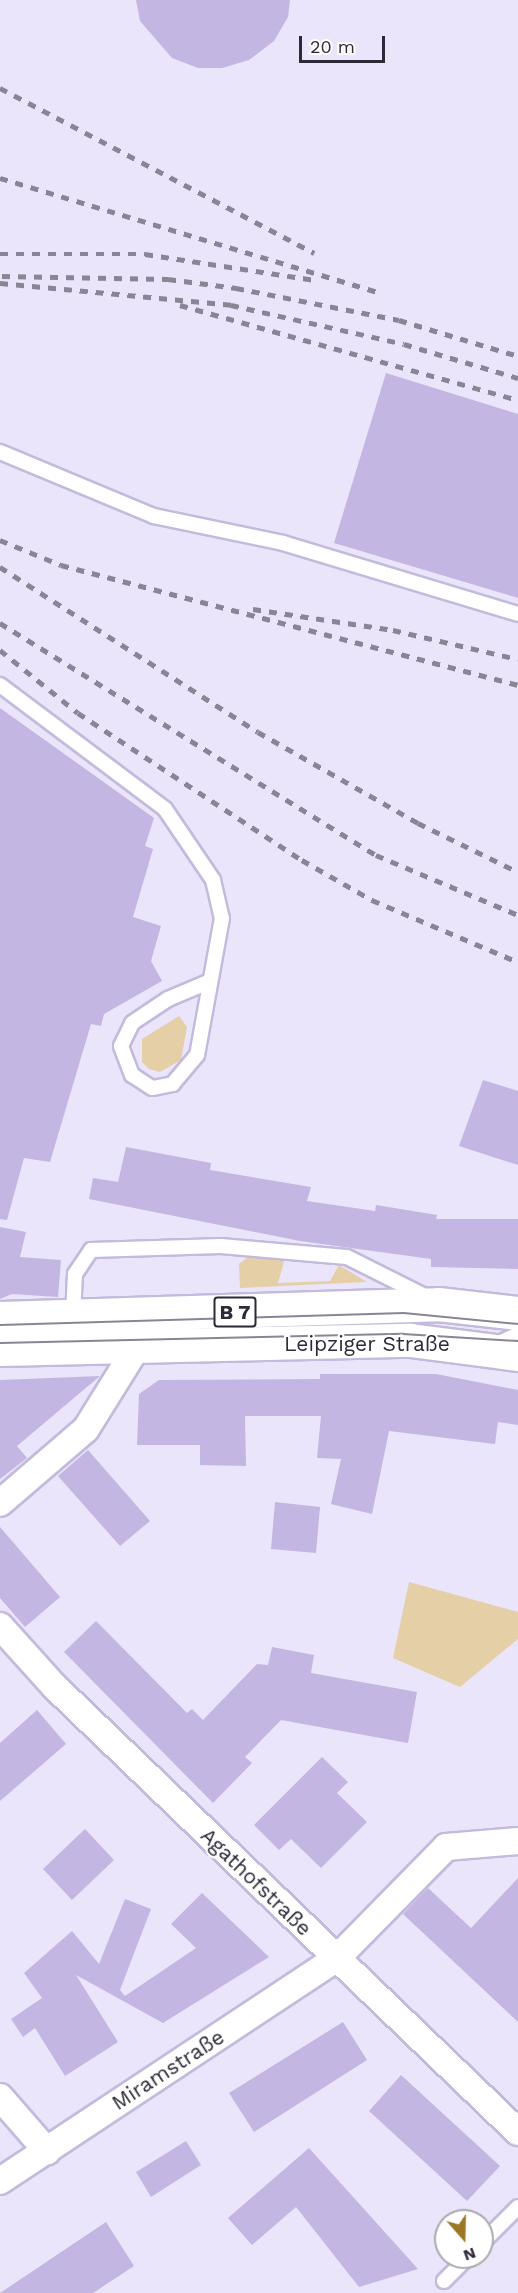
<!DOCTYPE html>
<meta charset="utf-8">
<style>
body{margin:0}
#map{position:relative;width:518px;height:2293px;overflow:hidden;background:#eae5fa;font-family:"Work Sans",sans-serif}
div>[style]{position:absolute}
.green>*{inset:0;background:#e4cfa7}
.building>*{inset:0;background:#c3b6e2}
.roads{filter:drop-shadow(2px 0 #c4badc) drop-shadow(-2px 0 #c4badc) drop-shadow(0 2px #c4badc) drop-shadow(0 -2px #c4badc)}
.lane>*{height:14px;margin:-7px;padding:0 7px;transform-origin:7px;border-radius:7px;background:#fff}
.street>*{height:26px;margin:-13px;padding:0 13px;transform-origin:13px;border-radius:13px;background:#fff}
.primary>*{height:33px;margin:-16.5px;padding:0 16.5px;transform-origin:16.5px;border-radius:16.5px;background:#fff}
.tram>*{height:1.5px;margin:-0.75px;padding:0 0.75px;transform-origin:0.75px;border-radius:0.75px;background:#898595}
.rail>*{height:4.5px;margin-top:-2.25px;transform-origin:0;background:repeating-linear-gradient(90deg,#898595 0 8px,transparent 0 16px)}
span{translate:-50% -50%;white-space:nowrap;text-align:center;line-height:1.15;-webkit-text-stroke:4.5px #fff;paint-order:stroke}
.shield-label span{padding:2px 4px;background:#fff;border:2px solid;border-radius:4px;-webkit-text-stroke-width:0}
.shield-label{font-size:20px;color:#2d2936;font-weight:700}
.street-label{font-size:21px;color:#2d2936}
.north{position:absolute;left:434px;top:2209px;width:60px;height:60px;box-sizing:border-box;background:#fff;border:2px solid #aba9af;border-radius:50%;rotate:160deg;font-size:16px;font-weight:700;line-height:24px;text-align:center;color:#2d2936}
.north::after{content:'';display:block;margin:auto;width:21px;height:27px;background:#9d7824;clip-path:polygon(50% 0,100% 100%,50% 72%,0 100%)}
.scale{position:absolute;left:299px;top:36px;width:86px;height:27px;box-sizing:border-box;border:3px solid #2d2936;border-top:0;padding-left:8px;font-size:18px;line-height:21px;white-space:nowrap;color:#2d2936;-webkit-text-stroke:4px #fff;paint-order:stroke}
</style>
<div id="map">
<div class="green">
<i style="clip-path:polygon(179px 1016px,187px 1027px,181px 1060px,160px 1072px,149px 1069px,142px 1062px,142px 1039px)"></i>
<i style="clip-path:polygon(247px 1258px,285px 1258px,278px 1283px,330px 1281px,339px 1265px,367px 1282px,240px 1288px,239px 1264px)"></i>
<i style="clip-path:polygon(409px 1582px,518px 1612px,518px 1639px,460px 1687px,393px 1658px)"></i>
</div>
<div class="building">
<i style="clip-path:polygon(136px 0,290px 0,288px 17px,274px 41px,249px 60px,222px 68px,198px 68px,172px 58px,140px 21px)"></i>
<i style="clip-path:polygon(386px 373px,518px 414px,518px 598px,334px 543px)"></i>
<i style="clip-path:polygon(0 708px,154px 818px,145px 846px,153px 849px,133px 917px,161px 926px,151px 961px,162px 981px,104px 1014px,101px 1026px,91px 1024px,50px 1162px,24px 1158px,7px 1220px,0 1219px)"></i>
<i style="clip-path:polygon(483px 1080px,518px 1091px,518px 1165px,459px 1146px)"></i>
<i style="clip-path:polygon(126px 1147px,211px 1163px,210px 1170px,311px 1187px,307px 1201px,375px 1211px,376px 1205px,437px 1215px,436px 1219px,518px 1219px,518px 1269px,431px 1267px,431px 1259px,300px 1241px,89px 1199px,93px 1178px,118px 1182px)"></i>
<i style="clip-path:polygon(0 1227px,26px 1232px,20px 1257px,61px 1260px,58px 1297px,12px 1294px,0 1299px)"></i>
<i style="clip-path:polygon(320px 1374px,436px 1374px,518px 1390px,518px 1425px,498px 1422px,495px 1444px,389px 1431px,372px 1514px,331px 1504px,341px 1459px,317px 1458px,321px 1416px,245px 1416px,246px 1466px,200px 1465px,200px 1445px,137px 1445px,139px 1394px,159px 1380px,320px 1379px)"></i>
<i style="clip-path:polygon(100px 1376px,17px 1446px,27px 1458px,0 1479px,0 1380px)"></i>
<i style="clip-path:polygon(88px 1450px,150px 1521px,120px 1546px,58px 1476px)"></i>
<i style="clip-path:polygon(275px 1502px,320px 1507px,316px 1553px,271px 1549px)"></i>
<i style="clip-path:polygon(0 1527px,60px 1597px,25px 1627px,0 1598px)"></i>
<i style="clip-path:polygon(96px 1621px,187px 1713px,192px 1709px,203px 1720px,257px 1664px,268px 1665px,272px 1647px,314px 1655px,311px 1673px,417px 1692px,408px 1743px,281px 1720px,245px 1757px,252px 1763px,213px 1803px,64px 1652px)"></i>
<i style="clip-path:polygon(37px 1710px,66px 1744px,0 1801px,0 1743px)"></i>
<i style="clip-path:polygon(322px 1757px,348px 1782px,337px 1793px,367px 1822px,321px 1868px,291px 1839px,279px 1850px,254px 1825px)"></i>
<i style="clip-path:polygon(85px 1829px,114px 1860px,72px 1900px,43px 1869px)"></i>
<i style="clip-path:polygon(518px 1878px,518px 2022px,403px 1914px,428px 1888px,471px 1928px)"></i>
<i style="clip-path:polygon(202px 1893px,269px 1957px,163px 2023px,76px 1975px,118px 2042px,65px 2076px,35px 2028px,23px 2037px,11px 2019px,42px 1998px,24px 1973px,72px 1931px,99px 1964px,125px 1899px,151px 1909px,120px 1990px,125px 1996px,196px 1948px,171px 1924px)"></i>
<i style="clip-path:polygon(343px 2022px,367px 2060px,254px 2132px,229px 2093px)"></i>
<i style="clip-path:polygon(401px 2075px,500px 2166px,467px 2201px,369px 2111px)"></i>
<i style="clip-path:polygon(186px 2141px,201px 2165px,151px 2197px,136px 2172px)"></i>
<i style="clip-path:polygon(309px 2148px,418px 2269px,359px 2287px,296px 2207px,252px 2245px,228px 2218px)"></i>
<i style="clip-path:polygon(106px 2222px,134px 2266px,93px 2293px,0 2293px)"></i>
</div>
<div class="roads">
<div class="lane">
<i style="left:0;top:452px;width:167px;rotate:22.6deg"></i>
<i style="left:154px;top:516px;width:132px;rotate:11.8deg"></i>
<i style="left:283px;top:543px;width:245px;rotate:16.8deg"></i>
<i style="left:0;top:685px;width:206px;rotate:36.9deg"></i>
<i style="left:165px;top:809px;width:86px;rotate:55.9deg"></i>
<i style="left:213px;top:880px;width:39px;rotate:77deg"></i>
<i style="left:222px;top:918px;width:139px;rotate:100.3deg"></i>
<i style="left:197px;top:1055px;width:38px;rotate:130deg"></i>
<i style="left:173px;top:1084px;width:21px;rotate:169deg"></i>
<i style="left:152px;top:1088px;width:24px;rotate:-147deg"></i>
<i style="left:132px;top:1075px;width:31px;rotate:-111deg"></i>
<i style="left:121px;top:1046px;width:25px;rotate:-64deg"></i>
<i style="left:132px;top:1023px;width:43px;rotate:-33.7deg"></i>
<i style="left:168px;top:999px;width:43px;rotate:-23deg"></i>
<i style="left:73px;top:1316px;width:42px;rotate:-87.3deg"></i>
<i style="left:75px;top:1274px;width:29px;rotate:-56deg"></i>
<i style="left:91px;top:1250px;width:130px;rotate:-1.8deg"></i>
<i style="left:221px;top:1246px;width:126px;rotate:5deg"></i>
<i style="left:347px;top:1257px;width:92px;rotate:26.6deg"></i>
<i style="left:497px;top:1344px;width:23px;rotate:-25deg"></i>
<i style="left:482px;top:2243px;width:51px;rotate:-45deg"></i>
<i style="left:444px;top:2281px;width:34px;rotate:-45deg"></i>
</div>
<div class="street">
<i style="left:0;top:1503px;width:113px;rotate:-40.7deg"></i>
<i style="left:86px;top:1429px;width:97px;rotate:-58.1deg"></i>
<i style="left:0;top:1626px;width:82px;rotate:48deg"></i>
<i style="left:55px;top:1687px;width:642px;rotate:43.86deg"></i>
<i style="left:0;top:2097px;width:72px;rotate:49deg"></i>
<i style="left:0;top:2181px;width:403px;rotate:-33.5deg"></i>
<i style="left:336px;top:1959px;width:157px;rotate:-45.5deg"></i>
<i style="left:446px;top:1847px;width:72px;rotate:-4.8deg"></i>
</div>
<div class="primary">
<i style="left:0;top:1318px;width:438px;rotate:-1.8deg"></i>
<i style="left:438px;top:1304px;width:81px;rotate:6.4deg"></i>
<i style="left:0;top:1349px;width:410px;rotate:-1.3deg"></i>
<i style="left:410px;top:1340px;width:109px;rotate:7.4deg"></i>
</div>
</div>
<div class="tram">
<i style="left:0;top:1325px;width:404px;rotate:-1.7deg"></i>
<i style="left:404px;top:1313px;width:115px;rotate:5.5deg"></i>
<i style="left:0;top:1343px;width:403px;rotate:-1.3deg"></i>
<i style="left:403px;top:1334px;width:115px;rotate:3.5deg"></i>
</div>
<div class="rail">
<i style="left:0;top:88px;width:355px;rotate:27.7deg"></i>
<i style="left:0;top:178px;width:397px;rotate:16.8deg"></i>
<i style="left:0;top:254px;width:145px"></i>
<i style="left:145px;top:254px;width:172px;rotate:8.7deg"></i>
<i style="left:2px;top:276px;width:166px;rotate:1deg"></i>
<i style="left:168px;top:279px;width:69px;rotate:7.5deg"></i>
<i style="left:236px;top:288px;width:166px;rotate:11.1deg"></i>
<i style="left:399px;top:320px;width:124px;rotate:16.8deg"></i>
<i style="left:0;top:283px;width:232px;rotate:5.4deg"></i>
<i style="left:231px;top:305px;width:177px;rotate:12.7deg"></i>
<i style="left:404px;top:344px;width:119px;rotate:16.6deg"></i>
<i style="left:180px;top:305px;width:351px;rotate:15.7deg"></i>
<i style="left:0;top:540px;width:66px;rotate:22.3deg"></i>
<i style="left:61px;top:565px;width:472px;rotate:14.7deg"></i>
<i style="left:0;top:567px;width:306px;rotate:32.6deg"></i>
<i style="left:258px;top:732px;width:184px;rotate:29.6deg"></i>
<i style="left:418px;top:823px;width:111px;rotate:26.1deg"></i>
<i style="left:253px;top:609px;width:142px;rotate:8.5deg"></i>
<i style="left:393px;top:630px;width:128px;rotate:13.1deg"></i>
<i style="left:0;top:623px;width:442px;rotate:31.7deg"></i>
<i style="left:376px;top:855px;width:154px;rotate:22.9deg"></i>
<i style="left:0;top:650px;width:100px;rotate:38.9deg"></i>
<i style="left:78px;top:713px;width:268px;rotate:33.3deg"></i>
<i style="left:302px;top:860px;width:81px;rotate:29.7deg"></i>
<i style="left:372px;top:900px;width:159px;rotate:23deg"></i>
</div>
<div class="shield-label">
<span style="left:235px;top:1312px">B 7</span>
</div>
<div class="street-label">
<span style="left:367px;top:1344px">Leipziger Straße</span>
<span style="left:256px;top:1882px;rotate:44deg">Agathofstraße</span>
<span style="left:168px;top:2070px;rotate:-33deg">Miramstraße</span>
</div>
<div class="north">N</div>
<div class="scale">20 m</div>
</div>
